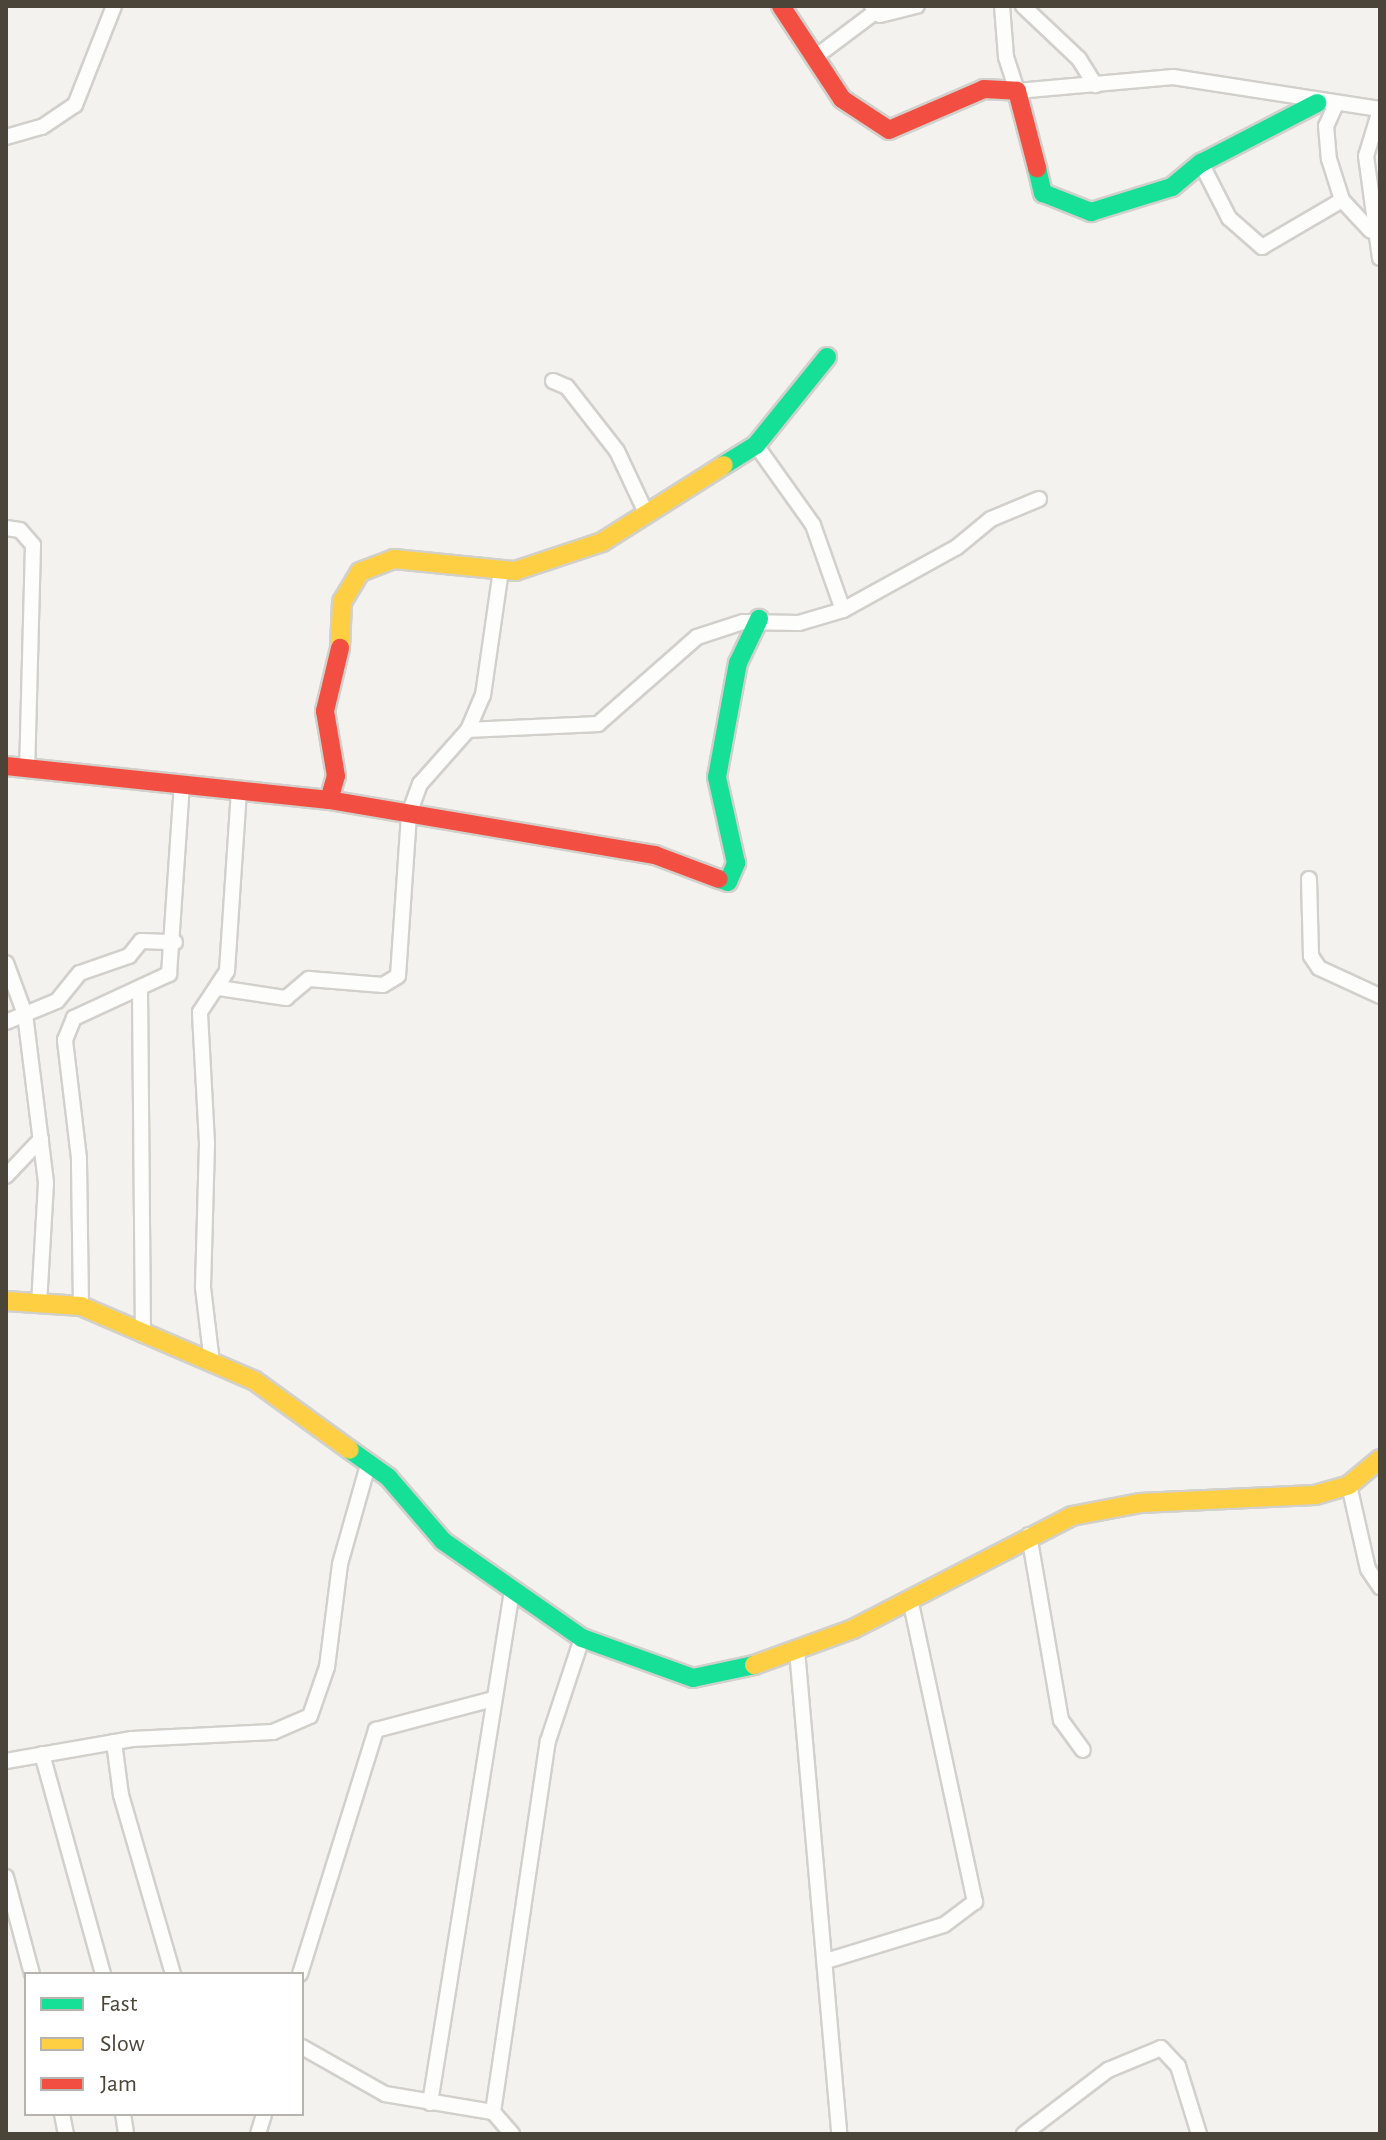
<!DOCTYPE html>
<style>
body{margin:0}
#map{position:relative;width:1386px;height:2140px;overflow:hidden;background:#f4f2ee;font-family:"Alegreya Sans",sans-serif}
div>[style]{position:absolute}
.roads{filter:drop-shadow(2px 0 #d2d0cb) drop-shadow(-2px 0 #d2d0cb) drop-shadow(0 2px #d2d0cb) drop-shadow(0 -2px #d2d0cb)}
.street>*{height:14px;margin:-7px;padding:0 7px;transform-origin:7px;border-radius:7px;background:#fdfdfc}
.fast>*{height:18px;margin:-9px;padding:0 9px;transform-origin:9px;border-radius:9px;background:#16e098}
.slow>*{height:18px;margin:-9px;padding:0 9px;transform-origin:9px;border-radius:9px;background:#ffcf43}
.jam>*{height:18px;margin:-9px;padding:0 9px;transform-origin:9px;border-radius:9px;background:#f24e42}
span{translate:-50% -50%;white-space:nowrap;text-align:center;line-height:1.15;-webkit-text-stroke:6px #fff;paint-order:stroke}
.frame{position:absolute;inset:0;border:8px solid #4b4439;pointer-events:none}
.legend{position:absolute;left:24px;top:1972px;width:280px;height:144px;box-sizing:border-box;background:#fff;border:2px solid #b7b4b0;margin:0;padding:10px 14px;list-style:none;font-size:24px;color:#4b4439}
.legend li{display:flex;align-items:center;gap:16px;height:40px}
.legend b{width:40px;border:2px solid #b7b4b0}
</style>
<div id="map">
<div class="roads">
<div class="street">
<i style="left:872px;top:6px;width:12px;rotate:48deg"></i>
<i style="left:880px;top:15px;width:38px;rotate:-14deg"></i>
<i style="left:1002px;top:6px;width:51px;rotate:85.5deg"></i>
<i style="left:1006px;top:57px;width:36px;rotate:72deg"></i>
<i style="left:1017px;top:91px;width:157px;rotate:-5.1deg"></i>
<i style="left:1173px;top:77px;width:209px;rotate:8.8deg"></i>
<i style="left:1023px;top:6px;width:77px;rotate:43.4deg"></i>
<i style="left:1079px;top:59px;width:31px;rotate:58deg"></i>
<i style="left:814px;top:58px;width:75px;rotate:-36.9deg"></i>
<i style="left:1336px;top:104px;width:24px;rotate:114deg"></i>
<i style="left:1326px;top:126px;width:33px;rotate:85deg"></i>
<i style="left:1329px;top:159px;width:43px;rotate:72.4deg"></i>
<i style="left:1342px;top:200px;width:42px;rotate:46.9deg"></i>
<i style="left:1380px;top:110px;width:48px;rotate:106.9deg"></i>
<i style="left:1366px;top:156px;width:103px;rotate:82.2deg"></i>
<i style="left:6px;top:137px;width:37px;rotate:-16deg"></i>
<i style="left:42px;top:127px;width:40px;rotate:-34deg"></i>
<i style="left:75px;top:105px;width:106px;rotate:-68.5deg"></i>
<i style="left:1201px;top:163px;width:62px;rotate:63deg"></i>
<i style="left:1229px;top:218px;width:44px;rotate:41.3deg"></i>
<i style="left:1262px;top:247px;width:93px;rotate:-30.4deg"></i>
<i style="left:553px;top:381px;width:15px;rotate:23deg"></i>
<i style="left:567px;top:387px;width:81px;rotate:52deg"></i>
<i style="left:617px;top:451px;width:71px;rotate:64.9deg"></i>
<i style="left:756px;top:445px;width:98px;rotate:54.5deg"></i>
<i style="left:813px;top:525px;width:90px;rotate:70.6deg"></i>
<i style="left:6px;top:528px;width:14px;rotate:8deg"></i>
<i style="left:20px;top:530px;width:20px;rotate:49deg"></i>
<i style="left:33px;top:545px;width:225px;rotate:91.5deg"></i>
<i style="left:468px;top:730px;width:130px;rotate:-2.6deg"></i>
<i style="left:598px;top:724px;width:132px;rotate:-41.3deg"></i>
<i style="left:697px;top:637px;width:48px;rotate:-18.1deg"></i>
<i style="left:743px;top:622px;width:56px;rotate:1deg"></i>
<i style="left:799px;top:623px;width:46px;rotate:-16.5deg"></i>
<i style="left:843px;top:610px;width:130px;rotate:-28.9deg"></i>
<i style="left:957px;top:547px;width:44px;rotate:-39.5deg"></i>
<i style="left:991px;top:519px;width:52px;rotate:-22.6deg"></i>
<i style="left:1309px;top:879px;width:77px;rotate:88.5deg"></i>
<i style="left:1311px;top:956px;width:14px;rotate:56deg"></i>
<i style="left:1319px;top:968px;width:67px;rotate:24.7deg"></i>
<i style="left:6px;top:963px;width:54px;rotate:69.6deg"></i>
<i style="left:25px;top:1014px;width:170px;rotate:82.9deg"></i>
<i style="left:46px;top:1183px;width:120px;rotate:93.3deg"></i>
<i style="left:219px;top:988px;width:68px;rotate:8.5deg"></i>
<i style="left:286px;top:998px;width:30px;rotate:-40deg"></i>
<i style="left:309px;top:979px;width:74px;rotate:4.6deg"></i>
<i style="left:383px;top:985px;width:17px;rotate:-31deg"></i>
<i style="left:398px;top:976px;width:162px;rotate:-86.1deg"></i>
<i style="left:409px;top:814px;width:32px;rotate:-70deg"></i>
<i style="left:420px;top:784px;width:72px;rotate:-48.4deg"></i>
<i style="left:468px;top:730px;width:38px;rotate:-67deg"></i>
<i style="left:483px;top:695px;width:126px;rotate:-81.8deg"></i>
<i style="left:140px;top:991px;width:344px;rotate:89.5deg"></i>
<i style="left:6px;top:1022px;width:55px;rotate:-22.4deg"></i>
<i style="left:57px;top:1001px;width:36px;rotate:-51deg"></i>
<i style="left:80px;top:973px;width:52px;rotate:-19.1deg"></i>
<i style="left:129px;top:956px;width:19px;rotate:-51deg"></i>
<i style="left:141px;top:941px;width:34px;rotate:2deg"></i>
<i style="left:6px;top:1176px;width:51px;rotate:-46.6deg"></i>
<i style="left:81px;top:1306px;width:148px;rotate:-90.8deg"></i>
<i style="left:79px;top:1158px;width:119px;rotate:-96.8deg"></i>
<i style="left:65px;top:1040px;width:24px;rotate:-68deg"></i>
<i style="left:74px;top:1018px;width:105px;rotate:-24.9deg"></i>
<i style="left:169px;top:974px;width:190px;rotate:-86.1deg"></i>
<i style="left:212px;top:1363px;width:77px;rotate:-96.8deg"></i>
<i style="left:203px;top:1287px;width:144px;rotate:-88.4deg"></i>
<i style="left:207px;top:1143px;width:131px;rotate:-93.1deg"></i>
<i style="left:200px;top:1012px;width:49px;rotate:-56.6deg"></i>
<i style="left:227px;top:971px;width:180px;rotate:-86.2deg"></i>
<i style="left:1349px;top:1485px;width:86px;rotate:77.3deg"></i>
<i style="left:1368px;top:1569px;width:22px;rotate:56deg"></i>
<i style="left:1029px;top:1535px;width:188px;rotate:80.2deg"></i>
<i style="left:1061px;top:1720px;width:37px;rotate:54deg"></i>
<i style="left:797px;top:1650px;width:486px;rotate:85deg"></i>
<i style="left:114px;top:1742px;width:53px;rotate:82.5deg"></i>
<i style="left:121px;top:1795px;width:186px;rotate:73.8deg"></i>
<i style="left:42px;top:1754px;width:228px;rotate:74.5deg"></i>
<i style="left:6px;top:1761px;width:128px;rotate:-9.9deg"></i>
<i style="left:132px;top:1739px;width:141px;rotate:-2.8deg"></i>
<i style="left:273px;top:1732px;width:40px;rotate:-23.4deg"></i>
<i style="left:310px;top:1716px;width:52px;rotate:-70.9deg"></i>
<i style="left:327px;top:1667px;width:104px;rotate:-82.8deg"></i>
<i style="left:340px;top:1564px;width:103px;rotate:-74.2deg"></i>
<i style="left:6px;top:1877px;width:100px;rotate:75deg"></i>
<i style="left:826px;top:1961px;width:123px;rotate:-17deg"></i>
<i style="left:944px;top:1925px;width:39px;rotate:-37deg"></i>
<i style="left:975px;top:1902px;width:310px;rotate:-102.1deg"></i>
<i style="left:300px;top:1974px;width:256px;rotate:-72.7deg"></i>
<i style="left:376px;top:1730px;width:121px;rotate:-14.8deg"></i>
<i style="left:302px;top:2047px;width:95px;rotate:29.5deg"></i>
<i style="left:385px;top:2094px;width:109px;rotate:9.5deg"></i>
<i style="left:493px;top:2112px;width:29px;rotate:49deg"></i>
<i style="left:430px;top:2103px;width:519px;rotate:-80.9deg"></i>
<i style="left:493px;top:2112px;width:375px;rotate:-81.6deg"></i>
<i style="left:548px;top:1741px;width:108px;rotate:-71.7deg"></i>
<i style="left:62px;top:2114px;width:20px;rotate:79deg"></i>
<i style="left:123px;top:2114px;width:20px;rotate:81deg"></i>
<i style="left:258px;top:2134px;width:21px;rotate:-73deg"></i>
<i style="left:1024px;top:2134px;width:106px;rotate:-37.3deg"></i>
<i style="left:1108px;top:2070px;width:57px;rotate:-22.5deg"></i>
<i style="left:1161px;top:2048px;width:25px;rotate:47deg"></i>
<i style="left:1178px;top:2066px;width:71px;rotate:72.8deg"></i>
</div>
<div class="fast">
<i style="left:1037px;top:168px;width:26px;rotate:77deg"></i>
<i style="left:1043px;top:193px;width:52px;rotate:21.6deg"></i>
<i style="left:1091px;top:212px;width:85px;rotate:-17.2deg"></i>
<i style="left:1172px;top:187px;width:38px;rotate:-40deg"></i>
<i style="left:1201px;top:163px;width:131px;rotate:-27.3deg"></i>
<i style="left:724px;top:465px;width:38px;rotate:-32deg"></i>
<i style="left:756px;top:445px;width:113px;rotate:-51.1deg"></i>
<i style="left:719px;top:879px;width:9px;rotate:18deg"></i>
<i style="left:728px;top:882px;width:21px;rotate:-67deg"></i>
<i style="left:736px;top:863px;width:88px;rotate:-102.5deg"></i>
<i style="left:717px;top:777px;width:116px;rotate:-79.6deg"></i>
<i style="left:738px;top:663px;width:49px;rotate:-64.5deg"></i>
<i style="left:350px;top:1450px;width:47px;rotate:35.4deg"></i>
<i style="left:388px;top:1477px;width:84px;rotate:49.3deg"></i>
<i style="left:443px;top:1541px;width:169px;rotate:34.9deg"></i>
<i style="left:582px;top:1638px;width:118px;rotate:19.8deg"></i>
<i style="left:693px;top:1678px;width:62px;rotate:-12deg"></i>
</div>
<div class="slow">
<i style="left:340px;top:648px;width:46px;rotate:-87.5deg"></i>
<i style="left:342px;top:602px;width:35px;rotate:-59deg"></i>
<i style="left:360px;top:572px;width:36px;rotate:-21deg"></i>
<i style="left:394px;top:559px;width:122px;rotate:5.7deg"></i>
<i style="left:515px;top:571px;width:92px;rotate:-18.4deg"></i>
<i style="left:602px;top:542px;width:144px;rotate:-32.3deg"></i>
<i style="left:6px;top:1301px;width:75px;rotate:3.8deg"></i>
<i style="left:81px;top:1306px;width:189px;rotate:23.3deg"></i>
<i style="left:255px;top:1381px;width:117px;rotate:36deg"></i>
<i style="left:754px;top:1665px;width:105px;rotate:-20deg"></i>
<i style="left:853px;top:1629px;width:246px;rotate:-27.3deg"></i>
<i style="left:1072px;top:1516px;width:69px;rotate:-10.8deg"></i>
<i style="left:1140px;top:1503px;width:175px;rotate:-2.6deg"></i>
<i style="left:1315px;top:1495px;width:35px;rotate:-16deg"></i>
<i style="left:1349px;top:1485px;width:40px;rotate:-40deg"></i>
</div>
<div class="jam">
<i style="left:781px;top:6px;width:111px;rotate:56.7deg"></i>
<i style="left:842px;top:99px;width:56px;rotate:33.4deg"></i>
<i style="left:889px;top:130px;width:103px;rotate:-23.3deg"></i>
<i style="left:984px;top:89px;width:33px;rotate:3deg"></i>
<i style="left:1017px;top:91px;width:80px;rotate:75.4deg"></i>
<i style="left:6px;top:766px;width:325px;rotate:6deg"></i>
<i style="left:329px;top:800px;width:25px;rotate:-74deg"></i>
<i style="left:336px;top:776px;width:66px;rotate:-99.6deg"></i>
<i style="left:325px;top:711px;width:65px;rotate:-76.6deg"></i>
<i style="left:329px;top:800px;width:331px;rotate:9.6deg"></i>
<i style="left:655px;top:855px;width:68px;rotate:20.6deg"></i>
</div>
</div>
<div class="frame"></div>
<ul class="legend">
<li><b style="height:10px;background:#16e098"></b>Fast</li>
<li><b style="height:10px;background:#ffcf43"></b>Slow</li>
<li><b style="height:10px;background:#f24e42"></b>Jam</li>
</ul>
</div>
